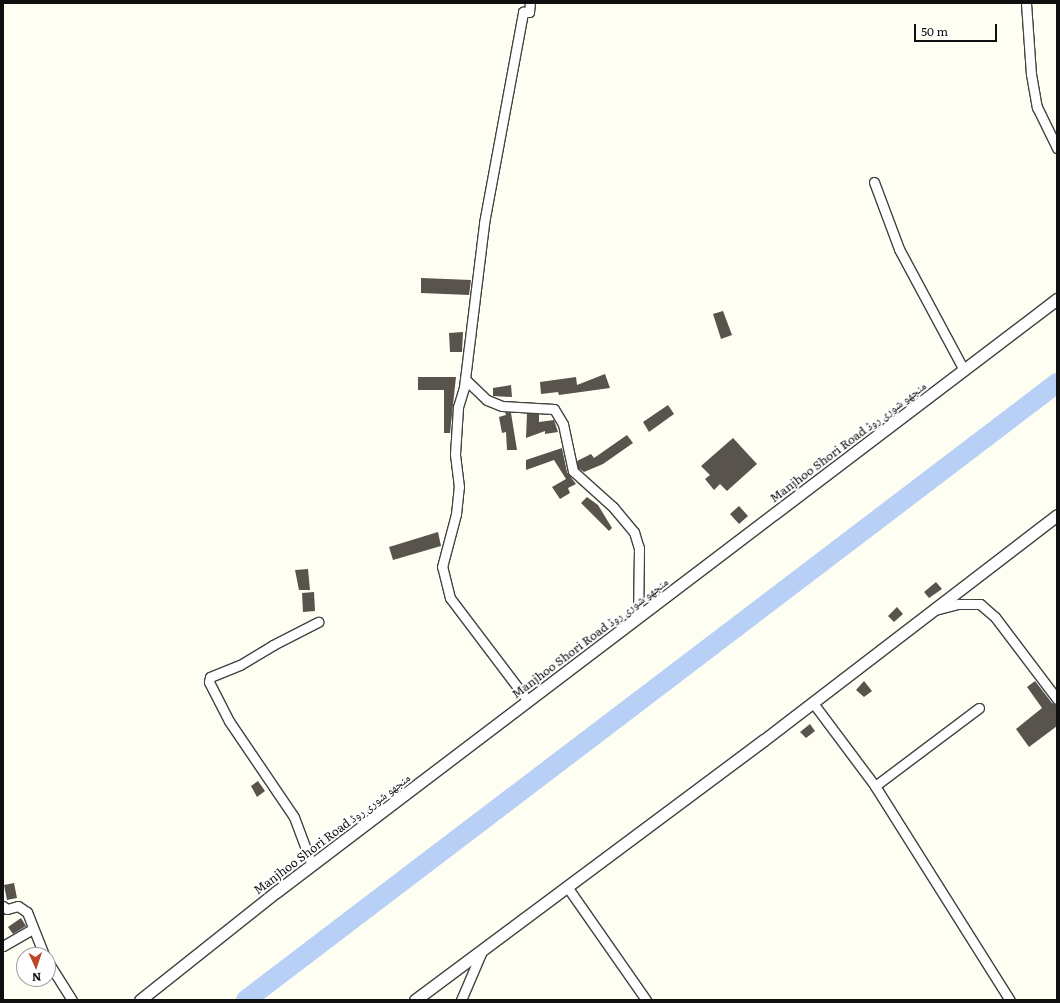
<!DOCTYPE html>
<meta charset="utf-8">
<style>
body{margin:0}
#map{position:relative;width:1060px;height:1003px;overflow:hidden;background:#fefff2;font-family:Literata,"Noto Naskh Arabic",serif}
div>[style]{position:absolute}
.river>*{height:20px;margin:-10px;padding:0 10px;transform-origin:10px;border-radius:10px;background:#b8d0f5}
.building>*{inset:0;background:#58534c}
.roads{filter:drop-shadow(1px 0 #424242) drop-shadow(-1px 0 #424242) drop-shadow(0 1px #424242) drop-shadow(0 -1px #424242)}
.minor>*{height:9px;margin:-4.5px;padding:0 4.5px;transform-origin:4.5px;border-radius:4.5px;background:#fff}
.tertiary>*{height:11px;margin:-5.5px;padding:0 5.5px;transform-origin:5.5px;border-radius:5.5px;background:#fff}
span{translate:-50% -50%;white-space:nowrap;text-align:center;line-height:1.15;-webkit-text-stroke:4px #fff;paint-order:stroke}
.street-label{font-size:12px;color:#0f0f0f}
.frame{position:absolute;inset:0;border:4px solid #0f0f0f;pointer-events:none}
.north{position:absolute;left:16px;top:947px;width:40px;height:40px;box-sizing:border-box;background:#fff;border:1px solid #9f9f9f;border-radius:50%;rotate:177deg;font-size:11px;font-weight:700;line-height:16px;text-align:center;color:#0f0f0f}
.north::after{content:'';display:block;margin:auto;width:14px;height:18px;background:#bd462a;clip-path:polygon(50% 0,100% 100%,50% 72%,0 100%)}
.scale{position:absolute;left:914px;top:24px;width:83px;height:18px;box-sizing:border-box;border:2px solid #0f0f0f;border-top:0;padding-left:5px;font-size:12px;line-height:14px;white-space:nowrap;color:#0f0f0f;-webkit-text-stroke:3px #fff;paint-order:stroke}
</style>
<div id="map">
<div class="river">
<i style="left:246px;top:1000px;width:1019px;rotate:-37.26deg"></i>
</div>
<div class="building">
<i style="clip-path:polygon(421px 278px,471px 280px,469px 295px,421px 293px)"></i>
<i style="clip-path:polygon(723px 311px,732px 335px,721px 339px,713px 314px)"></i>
<i style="clip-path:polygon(463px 332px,462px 352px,450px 352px,449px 333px)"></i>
<i style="clip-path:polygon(605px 374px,610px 388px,559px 395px,558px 392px,541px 394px,540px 382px,576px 377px,577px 385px)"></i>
<i style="clip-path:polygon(418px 377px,456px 377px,450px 433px,444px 433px,444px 390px,418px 390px)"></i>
<i style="clip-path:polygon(511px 385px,512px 397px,493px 396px,493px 388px)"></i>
<i style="clip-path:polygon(668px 405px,674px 414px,649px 432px,643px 422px)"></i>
<i style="clip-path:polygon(505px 412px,511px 413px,517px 450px,507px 450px,506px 432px,502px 433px,499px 417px,506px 415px)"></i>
<i style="clip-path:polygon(527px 413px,539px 414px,539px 422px,554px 420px,558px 432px,545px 434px,545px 431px,526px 438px)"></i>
<i style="clip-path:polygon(627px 435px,633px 443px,603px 464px,584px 472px,578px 468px,577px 461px,591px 454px,594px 458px)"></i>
<i style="clip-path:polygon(733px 438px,757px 464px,727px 491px,720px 484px,714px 490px,705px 479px,710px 475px,701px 466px)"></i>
<i style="clip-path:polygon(562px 448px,567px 472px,576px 484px,568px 488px,570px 493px,560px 499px,552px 487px,566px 479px,554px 460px,526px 470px,526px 460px)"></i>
<i style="clip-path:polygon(587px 497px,598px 505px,612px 528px,609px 531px,581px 503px)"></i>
<i style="clip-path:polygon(739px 506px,748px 516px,739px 524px,730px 514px)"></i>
<i style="clip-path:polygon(438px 532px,441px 546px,393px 560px,389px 547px)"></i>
<i style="clip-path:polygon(308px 569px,310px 590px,299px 590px,295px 570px)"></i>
<i style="clip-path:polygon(936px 582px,942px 589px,929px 598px,924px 592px)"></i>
<i style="clip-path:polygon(314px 592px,315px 611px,303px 612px,302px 593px)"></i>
<i style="clip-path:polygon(897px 607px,903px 614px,894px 622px,888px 616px)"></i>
<i style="clip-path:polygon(864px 681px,872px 691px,864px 697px,856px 690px)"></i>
<i style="clip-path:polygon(1035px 681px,1052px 703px,1057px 705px,1057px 726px,1029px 747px,1016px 729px,1042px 708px,1027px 687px)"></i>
<i style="clip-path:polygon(810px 724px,815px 731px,806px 738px,800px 732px)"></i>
<i style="clip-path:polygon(258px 781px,265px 791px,257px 797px,251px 786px)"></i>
<i style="clip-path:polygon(14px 883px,17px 898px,7px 900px,4px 885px)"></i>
<i style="clip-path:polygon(21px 918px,26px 926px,13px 934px,8px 927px)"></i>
</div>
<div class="roads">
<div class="minor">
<i style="left:1026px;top:3px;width:71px;rotate:86deg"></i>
<i style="left:1031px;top:74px;width:34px;rotate:80deg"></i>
<i style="left:1037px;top:107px;width:46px;rotate:64deg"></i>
<i style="left:874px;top:182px;width:72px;rotate:69.5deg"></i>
<i style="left:899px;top:249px;width:137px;rotate:61.8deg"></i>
<i style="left:465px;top:379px;width:30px;rotate:44deg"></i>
<i style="left:487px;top:400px;width:16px;rotate:22deg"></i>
<i style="left:502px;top:406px;width:52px;rotate:3.3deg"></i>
<i style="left:554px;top:409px;width:17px;rotate:59deg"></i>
<i style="left:563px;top:424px;width:48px;rotate:78deg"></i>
<i style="left:573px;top:471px;width:54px;rotate:42deg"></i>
<i style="left:613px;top:507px;width:33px;rotate:50deg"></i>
<i style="left:634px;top:532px;width:17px;rotate:73deg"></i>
<i style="left:639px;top:548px;width:69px;rotate:90.8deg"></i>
<i style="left:935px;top:610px;width:24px;rotate:-15deg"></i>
<i style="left:958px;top:604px;width:22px"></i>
<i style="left:980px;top:604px;width:20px;rotate:41deg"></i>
<i style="left:995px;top:617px;width:103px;rotate:52.9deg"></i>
<i style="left:528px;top:701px;width:129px;rotate:-127.1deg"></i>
<i style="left:450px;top:598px;width:32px;rotate:-104deg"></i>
<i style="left:442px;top:567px;width:55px;rotate:-75.2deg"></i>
<i style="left:456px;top:514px;width:27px;rotate:-84deg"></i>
<i style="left:459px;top:487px;width:33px;rotate:-97deg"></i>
<i style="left:455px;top:454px;width:47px;rotate:-86.3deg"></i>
<i style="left:458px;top:407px;width:21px;rotate:-73deg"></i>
<i style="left:464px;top:387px;width:165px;rotate:-83deg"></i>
<i style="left:484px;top:223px;width:215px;rotate:-79.5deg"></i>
<i style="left:523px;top:12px;width:6px"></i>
<i style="left:529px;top:12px;width:9px;rotate:-84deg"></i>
<i style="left:813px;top:703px;width:104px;rotate:53.2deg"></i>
<i style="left:875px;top:786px;width:253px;rotate:57.8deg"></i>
<i style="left:875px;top:786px;width:130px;rotate:-36.9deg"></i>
<i style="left:312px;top:865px;width:51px;rotate:-110.6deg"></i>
<i style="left:294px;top:817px;width:116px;rotate:-124.1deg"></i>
<i style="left:229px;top:721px;width:44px;rotate:-117.1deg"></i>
<i style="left:209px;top:682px;width:5px;rotate:-79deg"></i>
<i style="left:210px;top:677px;width:32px;rotate:-22deg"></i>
<i style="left:240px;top:665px;width:39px;rotate:-31deg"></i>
<i style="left:273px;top:645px;width:51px;rotate:-27.1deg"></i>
<i style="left:568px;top:888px;width:136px;rotate:55.1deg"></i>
<i style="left:3px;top:906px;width:5px;rotate:37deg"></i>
<i style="left:7px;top:909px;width:11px;rotate:-15deg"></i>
<i style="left:18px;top:906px;width:11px;rotate:34deg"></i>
<i style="left:27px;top:912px;width:46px;rotate:68.4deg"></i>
<i style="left:3px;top:946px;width:34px;rotate:-30deg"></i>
<i style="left:48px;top:962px;width:45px;rotate:57.7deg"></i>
<i style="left:461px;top:1000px;width:53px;rotate:-66.8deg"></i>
</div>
<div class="tertiary">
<i style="left:140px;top:1000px;width:174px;rotate:-38.5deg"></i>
<i style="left:276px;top:892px;width:981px;rotate:-37.21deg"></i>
<i style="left:415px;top:1000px;width:435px;rotate:-36.7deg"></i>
<i style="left:764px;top:740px;width:369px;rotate:-37.5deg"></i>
</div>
</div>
<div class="street-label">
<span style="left:848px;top:442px;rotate:-37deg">Manjhoo Shori Road منجھو شوری روڈ</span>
<span style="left:590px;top:638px;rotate:-37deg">Manjhoo Shori Road منجھو شوری روڈ</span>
<span style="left:332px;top:834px;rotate:-37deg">Manjhoo Shori Road منجھو شوری روڈ</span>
</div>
<div class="frame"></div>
<div class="north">N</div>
<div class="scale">50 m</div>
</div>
